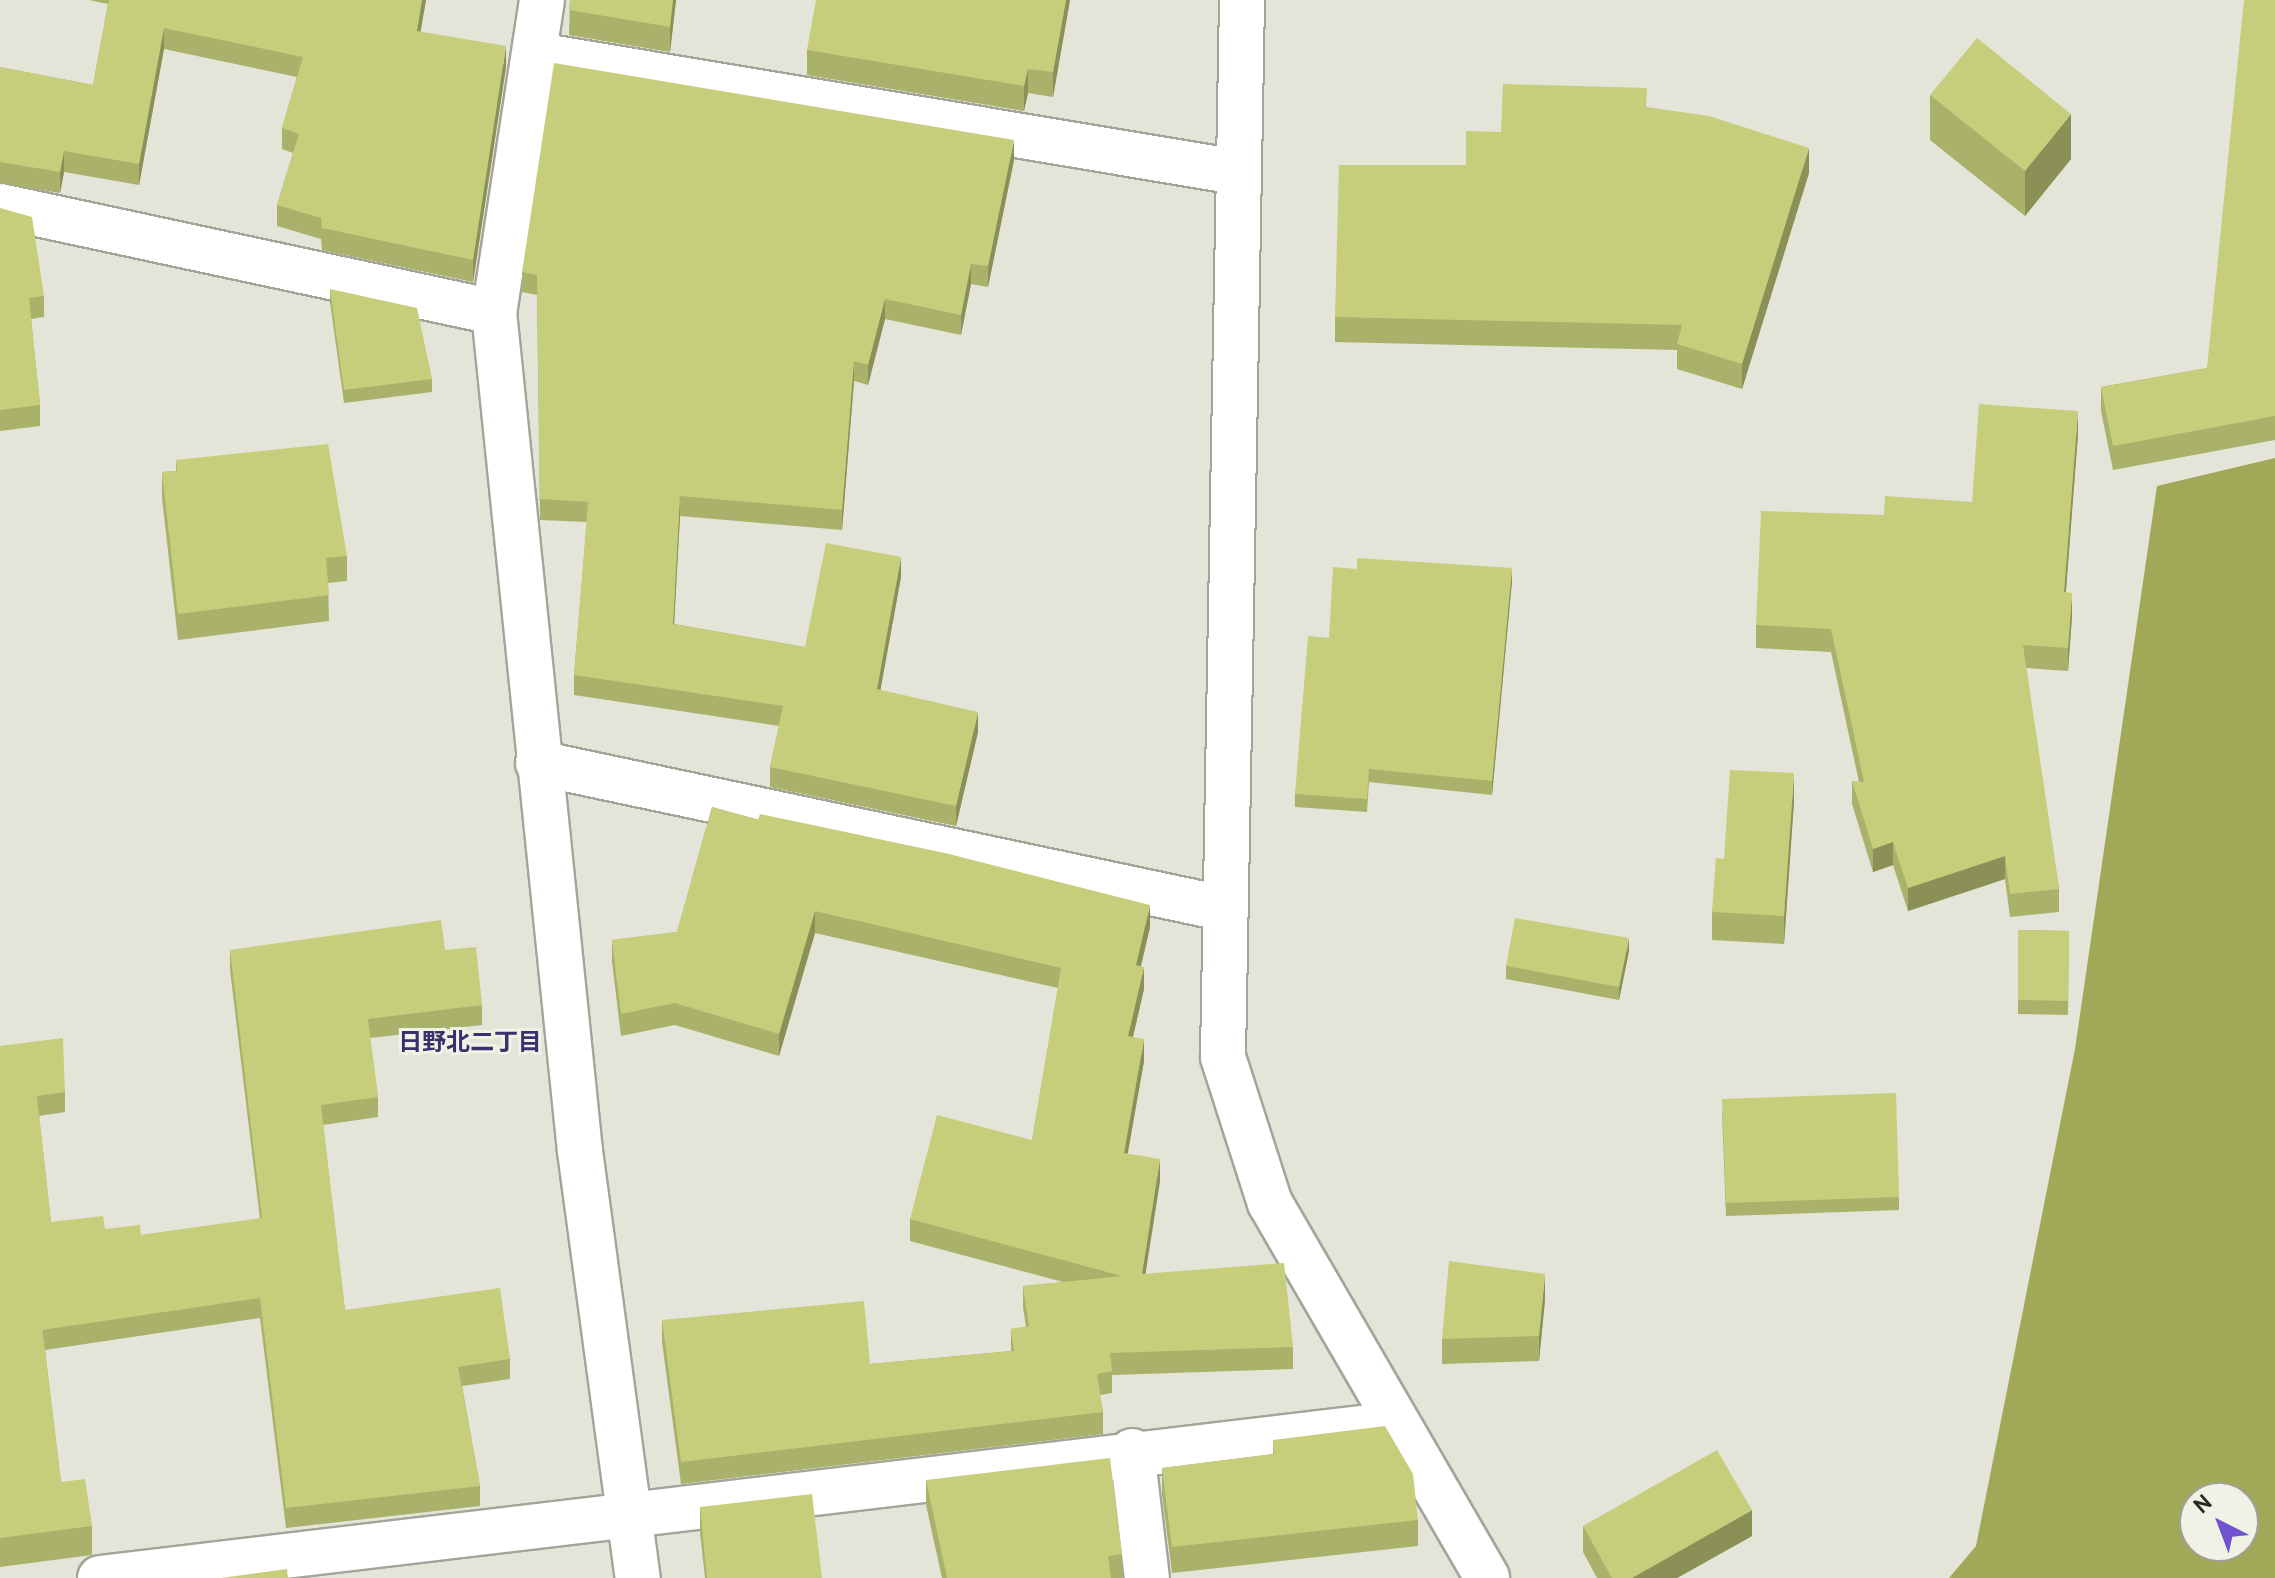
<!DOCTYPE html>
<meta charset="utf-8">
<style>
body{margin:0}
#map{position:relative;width:2275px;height:1578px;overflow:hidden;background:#e3e5d8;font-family:Overpass,"Noto Sans JP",sans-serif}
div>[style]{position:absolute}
.forest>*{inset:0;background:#a1a858}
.roads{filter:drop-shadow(2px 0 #a3a599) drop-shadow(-2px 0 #a3a599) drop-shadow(0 2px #a3a599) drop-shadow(0 -2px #a3a599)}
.street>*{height:44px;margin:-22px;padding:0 22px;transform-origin:22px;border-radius:22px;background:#fff}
.wall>*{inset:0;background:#aab16b}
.shaded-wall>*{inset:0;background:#8b9057}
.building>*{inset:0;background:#c6ce7c}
span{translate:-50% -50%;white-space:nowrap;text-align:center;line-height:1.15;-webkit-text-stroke:6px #f0f2e5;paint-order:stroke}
.neighbourhood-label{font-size:24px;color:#3b306b;font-weight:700}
.north{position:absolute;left:2179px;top:1482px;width:80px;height:80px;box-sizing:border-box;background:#f0f2e5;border:2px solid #a0a197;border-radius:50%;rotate:318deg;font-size:22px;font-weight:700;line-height:32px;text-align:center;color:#282823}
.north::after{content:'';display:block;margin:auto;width:28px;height:36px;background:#6f54ce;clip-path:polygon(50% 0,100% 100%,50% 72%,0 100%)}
</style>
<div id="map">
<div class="forest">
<i style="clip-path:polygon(evenodd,2275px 458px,2275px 1578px,1949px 1578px,1976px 1546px,2075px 1049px,2157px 486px,2275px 458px,2195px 1498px,2243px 1498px,2243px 1546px,2195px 1546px,2195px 1498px)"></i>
</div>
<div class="roads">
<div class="street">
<i style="left:542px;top:0;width:316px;rotate:98.7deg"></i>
<i style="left:494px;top:312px;width:843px;rotate:84.15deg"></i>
<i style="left:580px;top:1151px;width:431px;rotate:82.3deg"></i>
<i style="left:1242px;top:0;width:1057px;rotate:91.03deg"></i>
<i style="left:1223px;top:1057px;width:153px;rotate:72.2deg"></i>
<i style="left:1270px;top:1203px;width:433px;rotate:59.9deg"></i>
<i style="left:537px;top:55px;width:710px;rotate:9.49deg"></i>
<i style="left:0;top:206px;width:505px;rotate:12.11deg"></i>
<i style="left:538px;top:763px;width:699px;rotate:11.97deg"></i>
<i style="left:1132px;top:1451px;width:128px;rotate:83.3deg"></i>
<i style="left:100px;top:1578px;width:1305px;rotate:-6.78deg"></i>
</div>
</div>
<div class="wall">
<i style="clip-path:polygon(89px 0,426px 0,420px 32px,506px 67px,473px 282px,322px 250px,321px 239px,277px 226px,277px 205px,293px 153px,282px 149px,282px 128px,297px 77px,164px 49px,139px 185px,64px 172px,60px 193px,0 183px,0 67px,93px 85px,108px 4px)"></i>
<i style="clip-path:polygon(570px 0,676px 0,670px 52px,569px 35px)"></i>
<i style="clip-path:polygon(1070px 0,1053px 97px,1028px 93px,1024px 111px,807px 75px,807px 50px)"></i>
<i style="clip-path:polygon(2275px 0,2275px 440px,2113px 470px,2101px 411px,2101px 387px,2207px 368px)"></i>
<i style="clip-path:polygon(1930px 95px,2071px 159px,2025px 216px,1930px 140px)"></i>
<i style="clip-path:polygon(1647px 107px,1809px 173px,1742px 389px,1677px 369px,1677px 350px,1335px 342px,1335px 317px,1466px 165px,1501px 132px)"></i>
<i style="clip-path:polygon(1014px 160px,988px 287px,971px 284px,961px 335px,885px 319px,868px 385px,854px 381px,842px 530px,680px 516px,674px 624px,805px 647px,901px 577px,880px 690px,978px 732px,956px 826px,770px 787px,770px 767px,779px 726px,574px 695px,574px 675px,587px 522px,540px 520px,537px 295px,522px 292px,522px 272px)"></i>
<i style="clip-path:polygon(0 208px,44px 296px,44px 317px,31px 319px,40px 405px,40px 426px,0 431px)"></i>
<i style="clip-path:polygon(330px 289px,432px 379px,432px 392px,344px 403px,330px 302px)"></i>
<i style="clip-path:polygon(2078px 434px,2066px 592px,2072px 616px,2068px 671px,2026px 668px,2059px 889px,2059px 912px,2010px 917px,2005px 879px,1908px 911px,1893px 865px,1873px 872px,1852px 804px,1852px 781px,1859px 782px,1831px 652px,1756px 648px,1756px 625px,1884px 515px,1972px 502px)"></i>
<i style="clip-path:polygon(176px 460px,347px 556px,347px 581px,328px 583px,329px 621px,178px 640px,162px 498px,162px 472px,176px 471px)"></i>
<i style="clip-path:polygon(1512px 581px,1492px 795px,1369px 782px,1367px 812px,1295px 807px,1295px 794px,1329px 638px)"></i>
<i style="clip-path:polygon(1794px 801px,1784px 944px,1712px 940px,1712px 912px,1724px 859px)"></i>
<i style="clip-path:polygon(712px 807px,1150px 927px,1141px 966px,1144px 989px,1133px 1037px,1144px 1061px,1127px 1154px,1160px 1181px,1145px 1274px,1293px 1347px,1293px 1369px,1112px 1375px,1112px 1393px,1100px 1395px,1103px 1412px,1103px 1434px,681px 1484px,662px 1342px,662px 1320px,870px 1364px,1011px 1351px,1011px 1329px,1026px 1327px,1023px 1307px,1023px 1286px,1063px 1282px,910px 1241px,910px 1219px,1032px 1140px,1058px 988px,815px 933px,779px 1056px,675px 1025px,621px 1036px,612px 962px,612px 940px,677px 932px)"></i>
<i style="clip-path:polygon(2018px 930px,2069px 931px,2068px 1015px,2018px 1014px)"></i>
<i style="clip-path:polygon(230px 950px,445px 950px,482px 1005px,482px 1025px,370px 1038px,378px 1097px,378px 1117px,323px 1125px,345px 1310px,510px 1359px,510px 1379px,462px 1386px,480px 1486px,480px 1506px,286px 1528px,260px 1318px,45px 1350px,61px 1482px,92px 1526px,92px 1555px,0 1567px,0 1046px,65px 1092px,65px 1112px,39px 1116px,51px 1222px,105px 1229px,141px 1235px,260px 1219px,230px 970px)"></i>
<i style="clip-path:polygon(1629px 951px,1619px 1000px,1506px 979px,1506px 966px)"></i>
<i style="clip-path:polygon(1722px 1112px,1899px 1197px,1899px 1210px,1726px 1216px)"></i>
<i style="clip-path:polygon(1545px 1300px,1539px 1361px,1442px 1364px,1442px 1339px)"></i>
<i style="clip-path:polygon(1273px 1440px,1418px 1520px,1418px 1546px,1172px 1573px,1162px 1494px,1162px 1468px,1273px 1454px)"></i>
<i style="clip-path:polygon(926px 1480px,1122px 1554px,1122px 1578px,942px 1578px,926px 1505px)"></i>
<i style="clip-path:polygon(700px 1507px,822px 1578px,705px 1578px,700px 1532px)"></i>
<i style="clip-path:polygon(1583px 1526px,1752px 1536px,1677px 1578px,1597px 1578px,1583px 1552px)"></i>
</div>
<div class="shaded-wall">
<i style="clip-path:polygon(422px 0,426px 0,417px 52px,417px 31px)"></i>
<i style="clip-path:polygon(673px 0,676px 0,670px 52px,670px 27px)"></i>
<i style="clip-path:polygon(1066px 0,1070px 0,1053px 97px,1053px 72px)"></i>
<i style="clip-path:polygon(164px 28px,164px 49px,139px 185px,139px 164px)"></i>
<i style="clip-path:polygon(506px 46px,506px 67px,473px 282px,473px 260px)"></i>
<i style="clip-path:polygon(1028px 69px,1028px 93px,1024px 111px,1024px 86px)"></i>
<i style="clip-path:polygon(2071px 114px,2071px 159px,2025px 216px,2025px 171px)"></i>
<i style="clip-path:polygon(1014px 140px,1014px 160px,988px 287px,988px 266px)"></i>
<i style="clip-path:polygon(1809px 148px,1809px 173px,1742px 389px,1742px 364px)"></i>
<i style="clip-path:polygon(64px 151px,64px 172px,60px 193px,60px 172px)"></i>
<i style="clip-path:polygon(971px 264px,971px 284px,961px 335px,961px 315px)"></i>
<i style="clip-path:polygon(885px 299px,885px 319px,868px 385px,868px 365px)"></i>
<i style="clip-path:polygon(854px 361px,854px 381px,842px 530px,842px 510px)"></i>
<i style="clip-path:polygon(2078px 411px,2078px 434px,2064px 615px,2064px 592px)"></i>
<i style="clip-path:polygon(680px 496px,680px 516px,673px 644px,673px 624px)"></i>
<i style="clip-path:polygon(901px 557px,901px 577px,877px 709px,877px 689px)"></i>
<i style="clip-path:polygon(1512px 568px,1512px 581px,1492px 795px,1492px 781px)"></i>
<i style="clip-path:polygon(2072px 593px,2072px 616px,2068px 671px,2068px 648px)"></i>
<i style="clip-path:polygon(978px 712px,978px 732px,956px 826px,956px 806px)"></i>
<i style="clip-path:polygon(1794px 773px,1794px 801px,1784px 944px,1784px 916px)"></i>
<i style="clip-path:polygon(1893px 842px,1893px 865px,1873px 872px,1873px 849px)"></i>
<i style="clip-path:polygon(2005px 856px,2005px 879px,1908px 911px,1908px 888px)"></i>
<i style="clip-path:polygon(1150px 905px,1150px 927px,1136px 986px,1136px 965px)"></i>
<i style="clip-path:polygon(815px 911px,815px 933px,779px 1056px,779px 1034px)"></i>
<i style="clip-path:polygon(1629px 938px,1629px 951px,1619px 1000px,1619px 987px)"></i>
<i style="clip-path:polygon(1144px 967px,1144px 989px,1128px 1058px,1128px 1036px)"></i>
<i style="clip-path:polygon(1144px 1039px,1144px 1061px,1124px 1175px,1124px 1153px)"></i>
<i style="clip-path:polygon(1160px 1159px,1160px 1181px,1142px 1296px,1142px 1274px)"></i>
<i style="clip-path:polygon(1545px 1274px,1545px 1300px,1539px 1361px,1539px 1336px)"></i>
<i style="clip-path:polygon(1752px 1510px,1752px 1536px,1677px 1578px,1632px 1578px)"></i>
</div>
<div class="building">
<i style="clip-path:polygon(109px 0,422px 0,417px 31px,506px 46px,473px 260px,322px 228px,321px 218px,277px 205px,299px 134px,282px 128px,303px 57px,164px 28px,139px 164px,64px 151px,60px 172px,0 162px,0 67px,93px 85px)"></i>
<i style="clip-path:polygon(570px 0,673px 0,670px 27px,569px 10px)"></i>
<i style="clip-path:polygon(816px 0,1066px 0,1053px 72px,1028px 69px,1024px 86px,807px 50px)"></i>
<i style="clip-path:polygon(2244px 0,2275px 0,2275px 416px,2113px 446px,2101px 387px,2207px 368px)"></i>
<i style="clip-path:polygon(1977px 38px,2071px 114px,2025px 171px,1930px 95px)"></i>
<i style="clip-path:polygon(554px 63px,1014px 140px,988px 266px,971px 264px,961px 315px,885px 299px,868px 365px,854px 361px,842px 510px,680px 496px,673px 624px,805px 647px,826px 543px,901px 557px,877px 689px,978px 712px,956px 806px,770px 767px,783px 706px,574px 675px,588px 502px,540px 499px,537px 275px,522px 272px)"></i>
<i style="clip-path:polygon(1503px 84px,1647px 88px,1646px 107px,1709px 116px,1809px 148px,1742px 364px,1677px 344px,1682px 325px,1335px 317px,1339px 165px,1466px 165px,1466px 131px,1501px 132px)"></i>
<i style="clip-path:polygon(0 208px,32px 217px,44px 296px,29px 298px,40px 405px,0 410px)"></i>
<i style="clip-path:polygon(330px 289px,417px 308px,432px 379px,344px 390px)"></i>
<i style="clip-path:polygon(1979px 404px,2078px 411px,2064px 592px,2072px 593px,2068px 648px,2023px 645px,2059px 889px,2010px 894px,2005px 856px,1908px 888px,1893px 842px,1873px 849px,1852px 781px,1864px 782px,1831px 629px,1756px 625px,1761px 511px,1884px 515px,1885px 496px,1972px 502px)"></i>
<i style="clip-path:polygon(328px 444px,347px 556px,326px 558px,329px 595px,178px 614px,162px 472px,177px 471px,176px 460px)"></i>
<i style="clip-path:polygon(1357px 558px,1512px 568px,1492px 781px,1369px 769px,1367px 799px,1295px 794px,1308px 636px,1329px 638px,1333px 567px,1357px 569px)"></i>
<i style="clip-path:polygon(1730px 770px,1794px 773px,1784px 916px,1712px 912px,1716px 858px,1724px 859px)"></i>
<i style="clip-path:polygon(712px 807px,758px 820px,760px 814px,945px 853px,1150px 905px,1136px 965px,1144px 967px,1128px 1036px,1144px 1039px,1124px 1153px,1160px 1159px,1142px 1274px,1284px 1263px,1293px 1347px,1110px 1353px,1112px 1371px,1097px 1374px,1103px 1412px,681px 1462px,662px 1320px,864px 1301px,870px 1364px,1014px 1351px,1011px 1329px,1029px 1326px,1023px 1286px,1122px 1276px,910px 1219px,937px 1115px,1032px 1140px,1061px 968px,815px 911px,779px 1034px,675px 1003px,621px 1014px,612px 940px,677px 932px)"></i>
<i style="clip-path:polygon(1515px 918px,1629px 938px,1619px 987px,1506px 966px)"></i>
<i style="clip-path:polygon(441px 920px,445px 950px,476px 947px,482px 1005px,368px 1019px,378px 1097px,321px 1105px,345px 1310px,500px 1288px,510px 1359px,458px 1367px,480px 1486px,286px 1508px,260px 1298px,42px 1330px,42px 1327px,0 1332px,0 1046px,63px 1038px,65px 1092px,37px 1096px,51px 1222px,103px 1216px,105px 1229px,140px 1225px,141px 1235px,262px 1218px,230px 950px)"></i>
<i style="clip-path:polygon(2018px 930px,2069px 931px,2068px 1001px,2018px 1000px)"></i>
<i style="clip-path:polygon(1896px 1093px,1899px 1197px,1726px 1203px,1722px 1099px)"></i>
<i style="clip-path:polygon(1449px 1261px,1545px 1274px,1539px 1336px,1442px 1339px)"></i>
<i style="clip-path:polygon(42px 1327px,61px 1482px,85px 1479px,92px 1526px,0 1538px,0 1332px)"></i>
<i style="clip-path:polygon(1385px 1426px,1413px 1474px,1418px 1520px,1172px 1547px,1162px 1468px,1274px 1454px,1273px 1440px)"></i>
<i style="clip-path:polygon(1717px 1450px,1752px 1510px,1632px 1578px,1612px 1578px,1583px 1526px)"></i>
<i style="clip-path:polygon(1110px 1458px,1122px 1554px,1108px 1556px,1111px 1578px,947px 1578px,926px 1480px)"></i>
<i style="clip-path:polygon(812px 1494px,822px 1578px,707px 1578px,700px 1507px)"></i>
<i style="clip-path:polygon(287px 1569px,288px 1578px,221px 1578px)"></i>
</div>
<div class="neighbourhood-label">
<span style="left:470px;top:1045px">日野北二丁目</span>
</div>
<div class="north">N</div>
</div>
